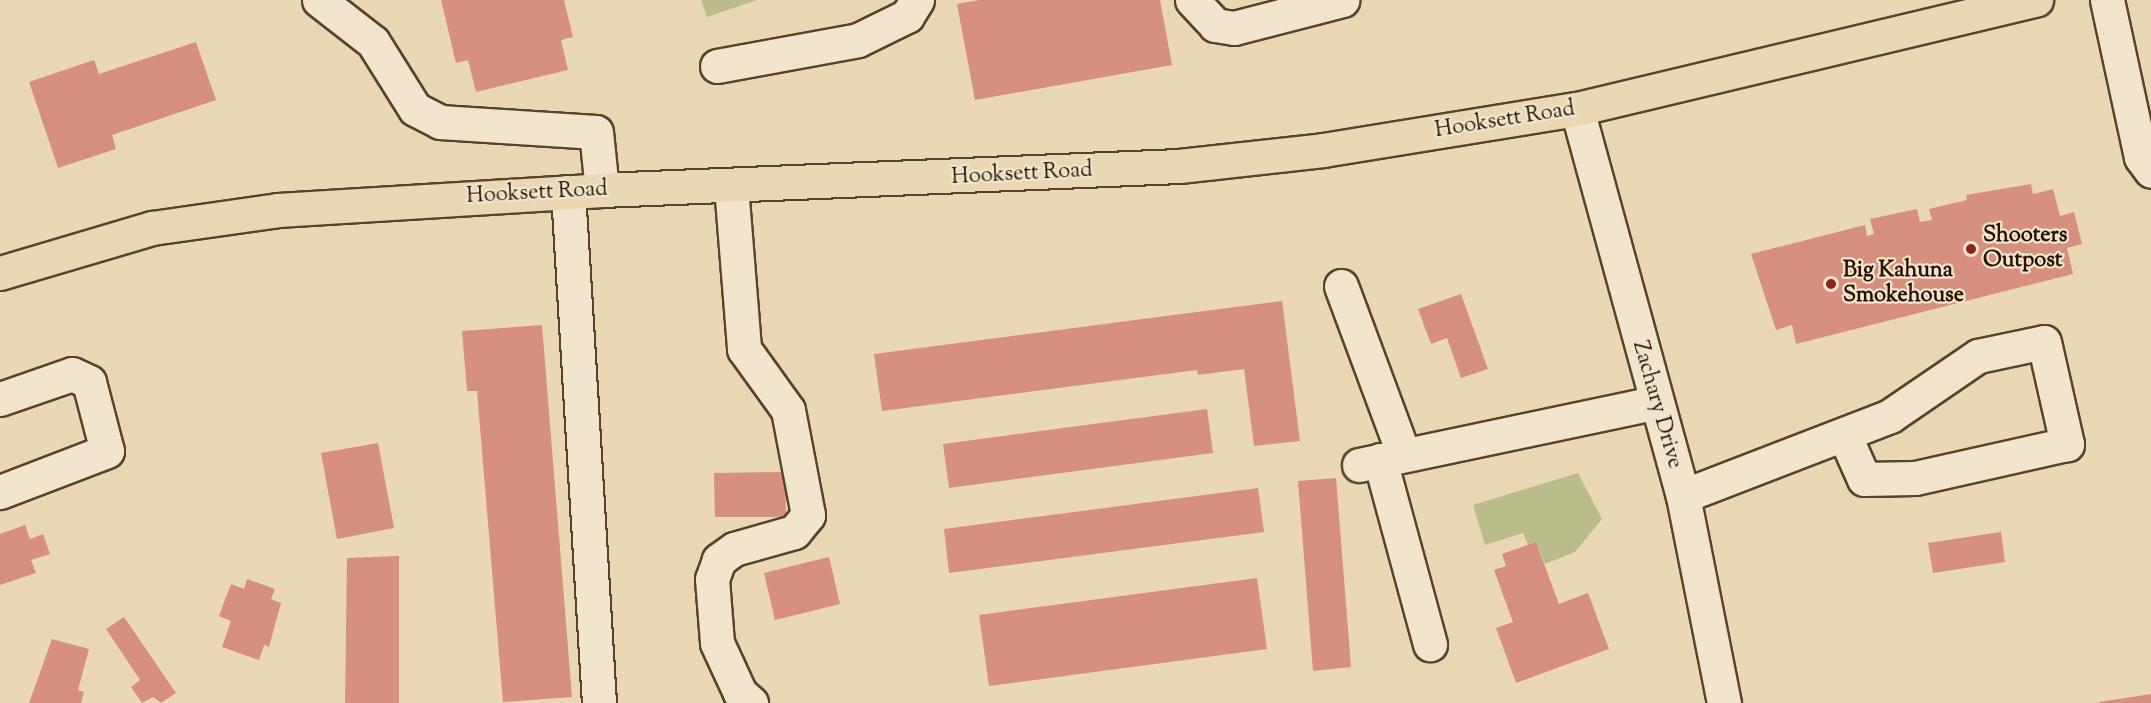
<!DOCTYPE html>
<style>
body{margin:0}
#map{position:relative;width:2151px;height:703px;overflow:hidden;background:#ead7b3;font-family:"Sorts Mill Goudy",serif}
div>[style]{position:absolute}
.green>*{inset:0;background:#babd8a}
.building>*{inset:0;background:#d7907f}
.roads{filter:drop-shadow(2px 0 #58432d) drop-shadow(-2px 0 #58432d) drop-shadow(0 2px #58432d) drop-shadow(0 -2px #58432d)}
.minor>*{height:33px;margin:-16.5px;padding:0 16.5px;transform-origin:16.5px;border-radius:16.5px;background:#f1e5ce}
.major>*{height:33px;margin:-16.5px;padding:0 16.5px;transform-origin:16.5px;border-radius:16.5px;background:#ead7b3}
.dots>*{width:16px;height:16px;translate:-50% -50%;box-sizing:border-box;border:3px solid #f1e5ce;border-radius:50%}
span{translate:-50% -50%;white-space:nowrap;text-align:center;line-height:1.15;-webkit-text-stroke:4.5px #f1e5ce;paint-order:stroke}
.street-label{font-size:22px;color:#271200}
.poi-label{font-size:22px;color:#271200;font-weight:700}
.left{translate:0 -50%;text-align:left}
</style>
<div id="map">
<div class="green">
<i style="clip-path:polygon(701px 0,757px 0,707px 17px)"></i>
<i style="clip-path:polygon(1578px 473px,1602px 519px,1575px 552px,1545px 564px,1536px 542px,1528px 545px,1523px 533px,1485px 545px,1473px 505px)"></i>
</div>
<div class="building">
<i style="clip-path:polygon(441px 0,564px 0,573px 37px,561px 40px,568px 70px,476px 92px,468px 60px,456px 63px)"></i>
<i style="clip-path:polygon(979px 0,1160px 0,1172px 65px,975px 100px,957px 4px)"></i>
<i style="clip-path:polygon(196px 42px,216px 100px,112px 135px,116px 149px,58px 168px,29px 82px,94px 60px,99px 74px)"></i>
<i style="clip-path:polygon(2031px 184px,2033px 194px,2053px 189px,2060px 216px,2074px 212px,2082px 244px,2067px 248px,2073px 274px,1796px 344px,1792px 325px,1776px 330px,1751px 254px,1865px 225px,1867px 236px,1874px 234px,1870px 219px,1917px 209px,1920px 222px,1932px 220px,1929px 209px,1967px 200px,1966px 195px)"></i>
<i style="clip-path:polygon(1461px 294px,1488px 369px,1461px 378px,1447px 338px,1431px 344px,1418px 309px)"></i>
<i style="clip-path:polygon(1282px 301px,1300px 441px,1254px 446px,1244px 369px,1198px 375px,1197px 370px,882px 411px,874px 354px)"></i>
<i style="clip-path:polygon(542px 325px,572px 697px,503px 702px,477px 391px,467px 391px,462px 331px)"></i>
<i style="clip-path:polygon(1207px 409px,1213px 453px,949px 488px,943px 444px)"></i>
<i style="clip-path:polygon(378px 443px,394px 528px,337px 539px,321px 453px)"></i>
<i style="clip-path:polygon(785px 472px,786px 517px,715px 517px,714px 473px)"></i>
<i style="clip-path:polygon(1336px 478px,1351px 667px,1313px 671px,1298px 481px)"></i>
<i style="clip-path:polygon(1258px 488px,1264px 532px,949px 573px,944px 529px)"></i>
<i style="clip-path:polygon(25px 525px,30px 539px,43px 534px,50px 554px,31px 560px,36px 573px,0 585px,0 534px)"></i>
<i style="clip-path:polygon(2001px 532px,2005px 562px,1933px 573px,1928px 543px)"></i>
<i style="clip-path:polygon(1536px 542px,1559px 604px,1588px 593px,1609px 649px,1516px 683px,1496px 628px,1513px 622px,1494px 570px,1506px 566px,1502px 554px)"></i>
<i style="clip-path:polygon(399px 556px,399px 703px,345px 703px,347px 558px)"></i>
<i style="clip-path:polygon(829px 557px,840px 604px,775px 620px,764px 573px)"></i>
<i style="clip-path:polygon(1257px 578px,1267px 649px,989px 686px,979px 615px)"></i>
<i style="clip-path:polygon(247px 579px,275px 589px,271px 599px,281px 603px,269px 647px,264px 645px,259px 660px,222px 647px,231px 621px,219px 616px,231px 584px,244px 589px)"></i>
<i style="clip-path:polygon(124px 617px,176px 693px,161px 703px,153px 697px,142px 703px,131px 687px,140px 680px,106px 629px)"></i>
<i style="clip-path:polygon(52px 639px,89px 649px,78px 690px,84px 692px,81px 703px,29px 703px)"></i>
<i style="clip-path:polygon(2151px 694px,2151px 703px,2100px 703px,2099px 702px)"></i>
</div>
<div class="roads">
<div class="minor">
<i style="left:319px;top:0;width:68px;rotate:37.9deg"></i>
<i style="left:373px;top:42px;width:79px;rotate:57.9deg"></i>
<i style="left:415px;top:109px;width:28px;rotate:27deg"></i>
<i style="left:440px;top:122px;width:156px;rotate:3.7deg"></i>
<i style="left:596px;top:132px;width:58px;rotate:84.1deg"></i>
<i style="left:1192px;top:0;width:34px;rotate:47deg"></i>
<i style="left:1215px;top:25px;width:19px;rotate:9deg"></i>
<i style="left:1234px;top:28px;width:112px;rotate:-14.5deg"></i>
<i style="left:2107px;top:0;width:161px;rotate:77.8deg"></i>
<i style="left:2141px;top:157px;width:17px;rotate:54deg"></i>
<i style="left:717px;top:66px;width:143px;rotate:-10.4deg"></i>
<i style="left:858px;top:40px;width:55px;rotate:-26.1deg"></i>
<i style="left:907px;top:16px;width:19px;rotate:-58deg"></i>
<i style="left:1577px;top:109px;width:401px;rotate:74.7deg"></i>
<i style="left:1683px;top:496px;width:211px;rotate:78.8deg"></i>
<i style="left:731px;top:186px;width:164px;rotate:85.4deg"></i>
<i style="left:744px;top:349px;width:75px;rotate:54.2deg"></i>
<i style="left:788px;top:410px;width:107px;rotate:79.2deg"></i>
<i style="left:808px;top:515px;width:22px;rotate:129deg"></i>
<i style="left:794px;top:532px;width:62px;rotate:164.2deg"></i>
<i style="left:734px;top:549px;width:19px;rotate:144deg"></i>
<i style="left:719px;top:560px;width:20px;rotate:110deg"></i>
<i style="left:712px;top:579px;width:64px;rotate:85.5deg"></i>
<i style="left:717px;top:643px;width:55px;rotate:65.3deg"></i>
<i style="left:740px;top:693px;width:15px;rotate:42deg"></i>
<i style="left:568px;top:192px;width:512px;rotate:86.53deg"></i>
<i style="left:1341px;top:286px;width:180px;rotate:69.6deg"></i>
<i style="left:0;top:399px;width:76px;rotate:-19.1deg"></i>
<i style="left:72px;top:374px;width:19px;rotate:25deg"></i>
<i style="left:89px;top:382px;width:71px;rotate:75.4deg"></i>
<i style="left:107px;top:451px;width:115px;rotate:159deg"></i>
<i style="left:1380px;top:460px;width:191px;rotate:74.8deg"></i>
<i style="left:1359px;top:465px;width:301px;rotate:-11.9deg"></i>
<i style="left:1683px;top:496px;width:222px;rotate:-21.1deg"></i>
<i style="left:1890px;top:416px;width:107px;rotate:-34.3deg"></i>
<i style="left:1978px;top:356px;width:67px;rotate:-12deg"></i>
<i style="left:2044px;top:342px;width:105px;rotate:77.3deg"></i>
<i style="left:2067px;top:444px;width:156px;rotate:167.4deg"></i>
<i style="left:1915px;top:478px;width:51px;rotate:178.9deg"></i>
<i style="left:1864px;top:479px;width:49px;rotate:-114deg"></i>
</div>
<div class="major">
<i style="left:0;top:273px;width:159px;rotate:-16.5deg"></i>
<i style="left:152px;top:228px;width:127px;rotate:-8.1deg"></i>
<i style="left:278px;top:210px;width:325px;rotate:-3.5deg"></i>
<i style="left:602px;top:190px;width:577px;rotate:-2.38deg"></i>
<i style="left:1179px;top:166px;width:145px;rotate:-6.3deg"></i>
<i style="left:1323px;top:150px;width:257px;rotate:-9.2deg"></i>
<i style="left:1577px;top:109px;width:472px;rotate:-13.4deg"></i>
</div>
</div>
<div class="dots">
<i style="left:1971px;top:249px;background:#8f2418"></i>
<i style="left:1831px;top:284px;background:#8f2418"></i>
</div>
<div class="street-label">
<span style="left:1505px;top:121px;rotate:-9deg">Hooksett Road</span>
<span style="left:1022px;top:175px;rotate:-3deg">Hooksett Road</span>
<span style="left:537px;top:194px;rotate:-3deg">Hooksett Road</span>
<span style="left:1656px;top:405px;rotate:74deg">Zachary Drive</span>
</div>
<div class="poi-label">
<span class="left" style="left:1983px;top:249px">Shooters<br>Outpost</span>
<span class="left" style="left:1843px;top:284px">Big Kahuna<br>Smokehouse</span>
</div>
</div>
